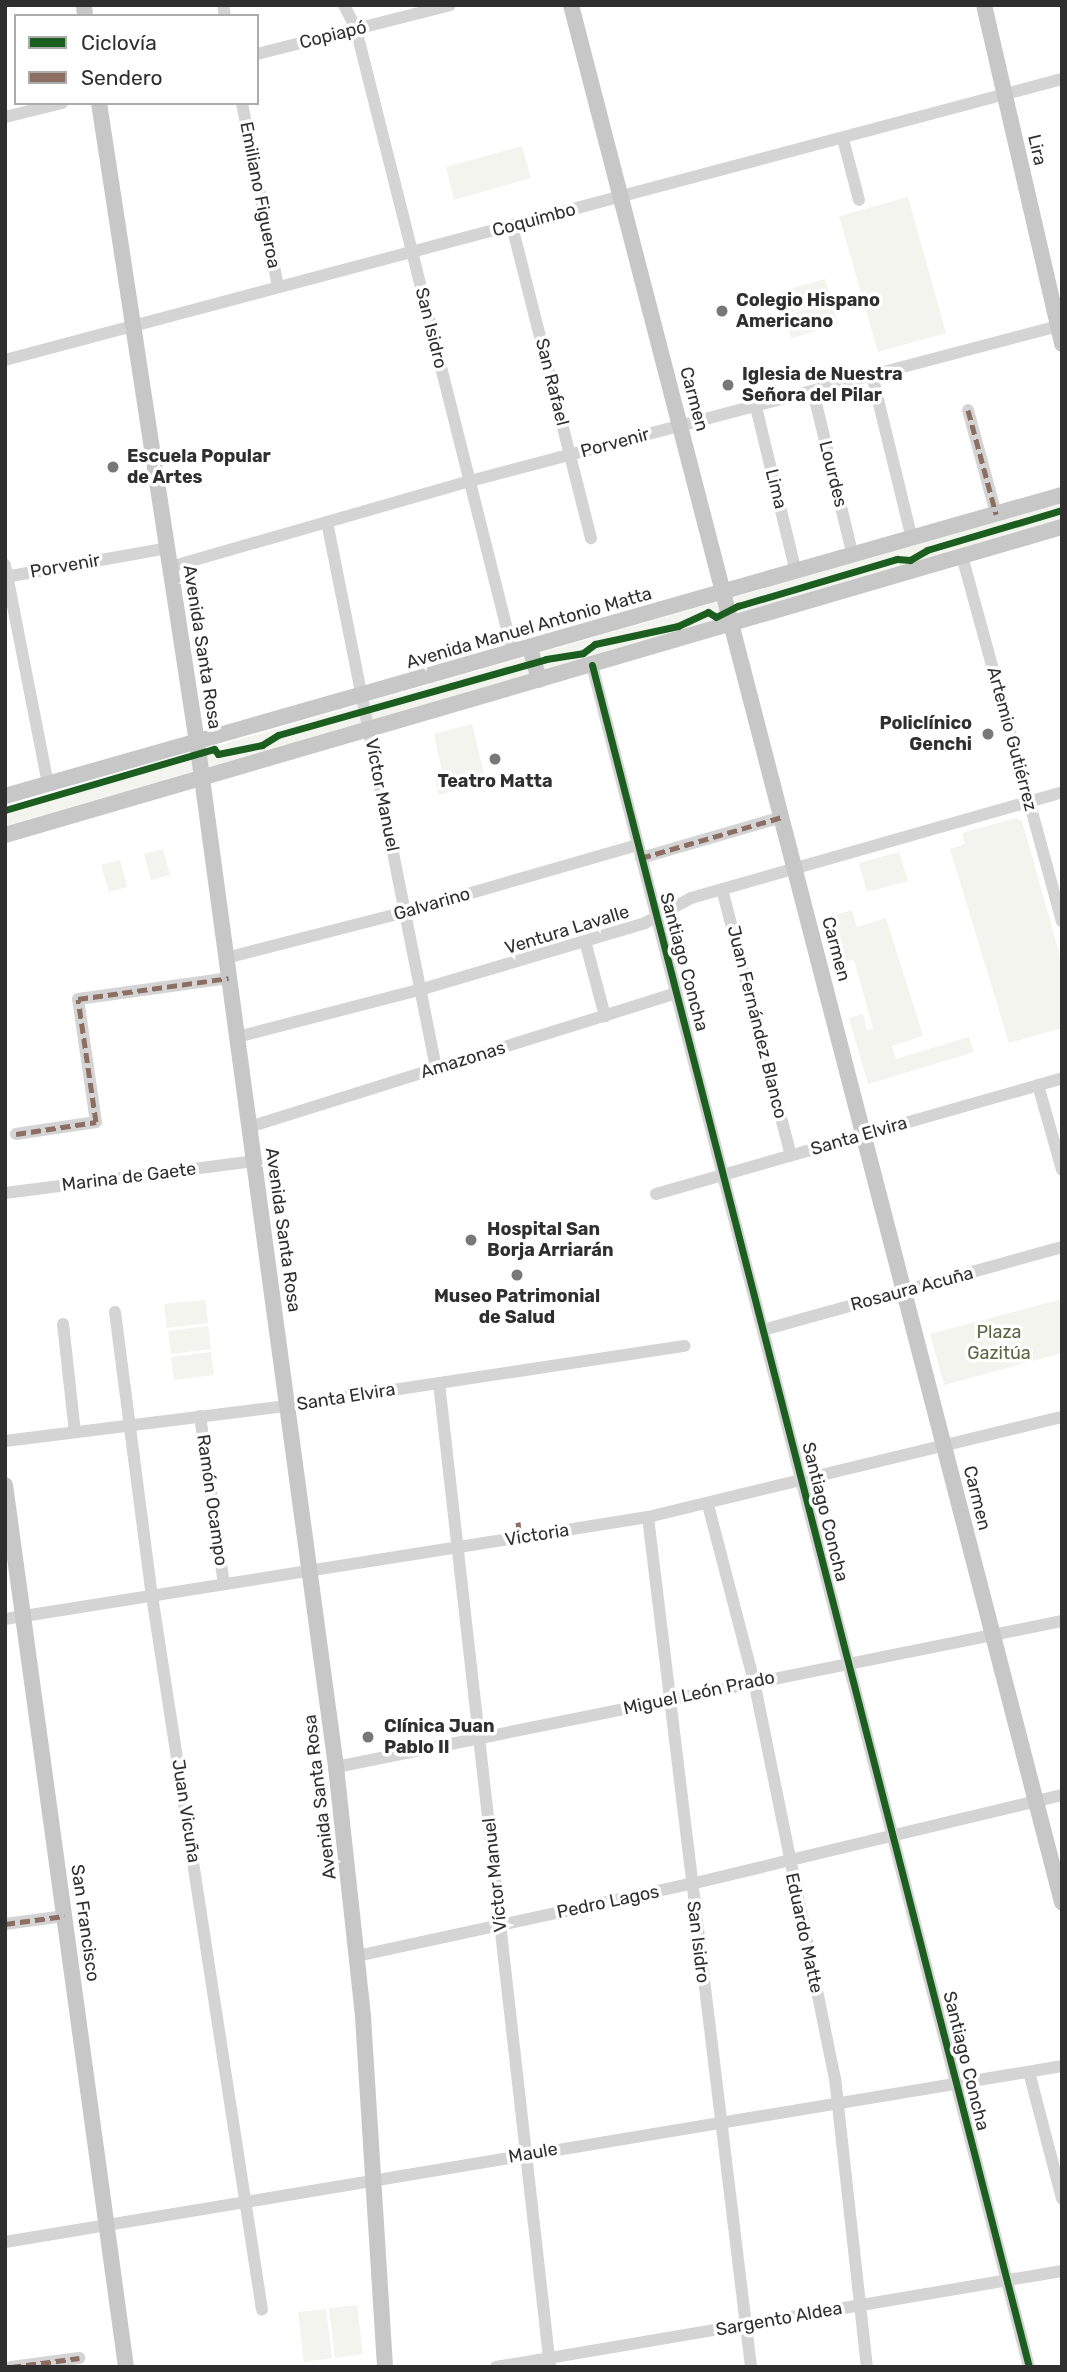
<!DOCTYPE html>
<meta charset="utf-8">
<style>
body{margin:0}
#map{position:relative;width:1067px;height:2372px;overflow:hidden;background:#fff;font-family:Rubik,sans-serif}
div>[style]{position:absolute}
.green>*{inset:0;background:#f2f4ed}
.minor>*{height:12px;margin:-6px;padding:0 6px;transform-origin:6px;border-radius:6px;background:#d4d4d4}
.major>*{height:16px;margin:-8px;padding:0 8px;transform-origin:8px;border-radius:8px;background:#c7c7c7}
.quiet>*{height:5px;margin-top:-2.5px;transform-origin:0;background:repeating-linear-gradient(90deg,#8d6e63 0 10px,transparent 0 15px)}
.cycleway>*{height:7px;margin:-3.5px;padding:0 3.5px;transform-origin:3.5px;border-radius:3.5px;background:#1b5e20}
.dots>*{width:19px;height:19px;translate:-50% -50%;box-sizing:border-box;border:4px solid #fff;border-radius:50%}
span{translate:-50% -50%;white-space:nowrap;text-align:center;line-height:1.15;-webkit-text-stroke:7px #fff;paint-order:stroke}
.street-label{font-size:18px;color:#2f2f2f}
.poi-label{font-size:18px;color:#2f2f2f;font-weight:700}
.left{translate:0 -50%;text-align:left}
.right{translate:-100% -50%;text-align:right}
.park-label{font-size:18px;color:#5a6740}
.frame{position:absolute;inset:0;border:7px solid #2f2f2f;pointer-events:none}
.legend{position:absolute;left:14px;top:14px;width:245px;height:91px;box-sizing:border-box;background:#fff;border:2px solid #acacac;margin:0;padding:9px 12px;list-style:none;font-size:21px;color:#2f2f2f}
.legend li{display:flex;align-items:center;gap:14px;height:35px}
.legend b{width:35px;border:2px solid #acacac}
</style>
<div id="map">
<div class="green">
<i style="clip-path:polygon(522px 146px,531px 178px,454px 200px,446px 167px)"></i>
<i style="clip-path:polygon(908px 197px,946px 333px,878px 352px,839px 216px)"></i>
<i style="clip-path:polygon(825px 279px,831px 301px,785px 314px,779px 292px)"></i>
<i style="clip-path:polygon(832px 303px,838px 325px,791px 338px,785px 315px)"></i>
<i style="clip-path:polygon(1062px 503px,1062px 519px,5px 826px,5px 807px)"></i>
<i style="clip-path:polygon(472px 724px,486px 781px,439px 795px,434px 775px,442px 772px,434px 734px)"></i>
<i style="clip-path:polygon(1016px 818px,1022px 821px,1062px 963px,1062px 1028px,1009px 1043px,950px 849px,965px 844px,962px 833px)"></i>
<i style="clip-path:polygon(163px 849px,170px 875px,151px 880px,144px 854px)"></i>
<i style="clip-path:polygon(899px 852px,908px 881px,867px 892px,859px 863px)"></i>
<i style="clip-path:polygon(120px 860px,127px 887px,109px 892px,101px 865px)"></i>
<i style="clip-path:polygon(852px 910px,857px 927px,886px 918px,923px 1036px,892px 1046px,896px 1059px,969px 1037px,974px 1052px,868px 1084px,849px 1018px,863px 1014px,867px 1030px,873px 1028px,854px 960px,834px 964px,822px 919px)"></i>
<i style="clip-path:polygon(1062px 1299px,1062px 1353px,944px 1385px,930px 1334px)"></i>
<i style="clip-path:polygon(205px 1300px,208px 1323px,167px 1328px,164px 1304px)"></i>
<i style="clip-path:polygon(208px 1326px,211px 1349px,171px 1354px,168px 1331px)"></i>
<i style="clip-path:polygon(211px 1352px,214px 1375px,174px 1380px,171px 1357px)"></i>
<i style="clip-path:polygon(357px 2305px,363px 2354px,335px 2358px,329px 2308px)"></i>
<i style="clip-path:polygon(326px 2309px,332px 2358px,304px 2362px,298px 2312px)"></i>
</div>
<div class="minor">
<i style="left:223px;top:5px;width:11px;rotate:80deg"></i>
<i style="left:344px;top:5px;width:27px;rotate:63deg"></i>
<i style="left:356px;top:29px;width:643px;rotate:75.88deg"></i>
<i style="left:257px;top:54px;width:199px;rotate:-14.2deg"></i>
<i style="left:242px;top:103px;width:187px;rotate:78.9deg"></i>
<i style="left:5px;top:117px;width:59px;rotate:-13.8deg"></i>
<i style="left:843px;top:139px;width:63px;rotate:75.3deg"></i>
<i style="left:512px;top:226px;width:322px;rotate:75.8deg"></i>
<i style="left:5px;top:360px;width:1094px;rotate:-14.89deg"></i>
<i style="left:872px;top:375px;width:169px;rotate:76.3deg"></i>
<i style="left:813px;top:391px;width:170px;rotate:76.4deg"></i>
<i style="left:756px;top:407px;width:170px;rotate:76.4deg"></i>
<i style="left:968px;top:410px;width:108px;rotate:74.9deg"></i>
<i style="left:327px;top:522px;width:557px;rotate:78.71deg"></i>
<i style="left:962px;top:556px;width:379px;rotate:74.7deg"></i>
<i style="left:5px;top:565px;width:223px;rotate:78.9deg"></i>
<i style="left:170px;top:567px;width:312px;rotate:-16deg"></i>
<i style="left:470px;top:481px;width:612px;rotate:-14.76deg"></i>
<i style="left:5px;top:577px;width:165px;rotate:-10.1deg"></i>
<i style="left:592px;top:665px;width:1757px;rotate:75.6deg"></i>
<i style="left:641px;top:858px;width:147px;rotate:-16.2deg"></i>
<i style="left:722px;top:889px;width:275px;rotate:75.5deg"></i>
<i style="left:585px;top:941px;width:78px;rotate:75.1deg"></i>
<i style="left:226px;top:958px;width:185px;rotate:-14.4deg"></i>
<i style="left:405px;top:912px;width:241px;rotate:-16.1deg"></i>
<i style="left:237px;top:1037px;width:195px;rotate:-14.5deg"></i>
<i style="left:426px;top:988px;width:228px;rotate:-16.5deg"></i>
<i style="left:645px;top:923px;width:52px;rotate:-28.5deg"></i>
<i style="left:691px;top:898px;width:386px;rotate:-15.9deg"></i>
<i style="left:1038px;top:1085px;width:88px;rotate:74.2deg"></i>
<i style="left:249px;top:1127px;width:448px;rotate:-17.4deg"></i>
<i style="left:16px;top:1134px;width:81px;rotate:-8.5deg"></i>
<i style="left:96px;top:1122px;width:124px;rotate:-98.3deg"></i>
<i style="left:78px;top:999px;width:152px;rotate:-7.9deg"></i>
<i style="left:5px;top:1193px;width:251px;rotate:-7.3deg"></i>
<i style="left:656px;top:1194px;width:422px;rotate:-15.9deg"></i>
<i style="left:115px;top:1312px;width:286px;rotate:82.6deg"></i>
<i style="left:152px;top:1596px;width:722px;rotate:81.24deg"></i>
<i style="left:63px;top:1324px;width:109px;rotate:83.7deg"></i>
<i style="left:763px;top:1330px;width:310px;rotate:-15.5deg"></i>
<i style="left:439px;top:1383px;width:990px;rotate:83.56deg"></i>
<i style="left:200px;top:1416px;width:170px;rotate:81.9deg"></i>
<i style="left:5px;top:1441px;width:284px;rotate:-7.1deg"></i>
<i style="left:287px;top:1406px;width:402px;rotate:-8.6deg"></i>
<i style="left:708px;top:1505px;width:182px;rotate:75.4deg"></i>
<i style="left:754px;top:1681px;width:405px;rotate:78.5deg"></i>
<i style="left:835px;top:2078px;width:291px;rotate:83.7deg"></i>
<i style="left:648px;top:1517px;width:856px;rotate:83.09deg"></i>
<i style="left:5px;top:1619px;width:651px;rotate:-9.01deg"></i>
<i style="left:648px;top:1517px;width:426px;rotate:-13.6deg"></i>
<i style="left:336px;top:1767px;width:741px;rotate:-11.37deg"></i>
<i style="left:5px;top:1924px;width:60px;rotate:-7.7deg"></i>
<i style="left:357px;top:1956px;width:342px;rotate:-12.2deg"></i>
<i style="left:691px;top:1884px;width:382px;rotate:-13.5deg"></i>
<i style="left:1029px;top:2072px;width:131px;rotate:75.4deg"></i>
<i style="left:5px;top:2242px;width:1072px;rotate:-9.45deg"></i>
<i style="left:11px;top:2367px;width:69px;rotate:-7.5deg"></i>
<i style="left:496px;top:2367px;width:574px;rotate:-9.63deg"></i>
</div>
<div class="major">
<i style="left:84px;top:5px;width:11px;rotate:85deg"></i>
<i style="left:571px;top:5px;width:1960px;rotate:75.49deg"></i>
<i style="left:984px;top:5px;width:348px;rotate:77deg"></i>
<i style="left:99px;top:103px;width:661px;rotate:81.29deg"></i>
<i style="left:199px;top:756px;width:1020px;rotate:82.28deg"></i>
<i style="left:336px;top:1767px;width:251px;rotate:83.8deg"></i>
<i style="left:363px;top:2017px;width:351px;rotate:86.4deg"></i>
<i style="left:530px;top:648px;width:33px;rotate:74deg"></i>
<i style="left:5px;top:796px;width:1099px;rotate:-15.9deg"></i>
<i style="left:5px;top:835px;width:1101px;rotate:-16.25deg"></i>
<i style="left:5px;top:1485px;width:890px;rotate:82.19deg"></i>
</div>
<div class="quiet">
<i style="left:968px;top:410px;width:108px;rotate:74.9deg"></i>
<i style="left:641px;top:858px;width:147px;rotate:-16.2deg"></i>
<i style="left:16px;top:1134px;width:81px;rotate:-8.5deg"></i>
<i style="left:96px;top:1122px;width:124px;rotate:-98.3deg"></i>
<i style="left:78px;top:999px;width:152px;rotate:-7.9deg"></i>
<i style="left:518px;top:1522px;width:16px;rotate:83deg"></i>
<i style="left:5px;top:1924px;width:60px;rotate:-7.7deg"></i>
<i style="left:11px;top:2367px;width:69px;rotate:-7.5deg"></i>
</div>
<div class="cycleway">
<i style="left:592px;top:665px;width:1757px;rotate:75.6deg"></i>
<i style="left:5px;top:810px;width:218px;rotate:-16.3deg"></i>
<i style="left:214px;top:749px;width:6px;rotate:51deg"></i>
<i style="left:218px;top:754px;width:45px;rotate:-11.6deg"></i>
<i style="left:262px;top:745px;width:19px;rotate:-32deg"></i>
<i style="left:278px;top:735px;width:279px;rotate:-15.8deg"></i>
<i style="left:546px;top:659px;width:37px;rotate:-9deg"></i>
<i style="left:583px;top:653px;width:15px;rotate:-37deg"></i>
<i style="left:595px;top:644px;width:85px;rotate:-12.2deg"></i>
<i style="left:678px;top:626px;width:33px;rotate:-25deg"></i>
<i style="left:708px;top:612px;width:9px;rotate:32deg"></i>
<i style="left:716px;top:617px;width:25px;rotate:-27deg"></i>
<i style="left:738px;top:606px;width:166px;rotate:-16.5deg"></i>
<i style="left:897px;top:559px;width:13px;rotate:4deg"></i>
<i style="left:910px;top:560px;width:20px;rotate:-30deg"></i>
<i style="left:927px;top:550px;width:141px;rotate:-16.5deg"></i>
</div>
<div class="dots">
<i style="left:722px;top:311px;background:#787878"></i>
<i style="left:728px;top:385px;background:#787878"></i>
<i style="left:113px;top:467px;background:#787878"></i>
<i style="left:988px;top:734px;background:#787878"></i>
<i style="left:495px;top:759px;background:#787878"></i>
<i style="left:471px;top:1240px;background:#787878"></i>
<i style="left:517px;top:1275px;background:#787878"></i>
<i style="left:368px;top:1737px;background:#787878"></i>
</div>
<div class="street-label">
<span style="left:333px;top:35px;rotate:-14deg">Copiapó</span>
<span style="left:1037px;top:150px;rotate:77deg">Lira</span>
<span style="left:260px;top:195px;rotate:79deg">Emiliano Figueroa</span>
<span style="left:534px;top:220px;rotate:-15deg">Coquimbo</span>
<span style="left:431px;top:328px;rotate:76deg">San Isidro</span>
<span style="left:552px;top:382px;rotate:76deg">San Rafael</span>
<span style="left:694px;top:399px;rotate:75deg">Carmen</span>
<span style="left:615px;top:443px;rotate:-15deg">Porvenir</span>
<span style="left:833px;top:474px;rotate:76deg">Lourdes</span>
<span style="left:776px;top:489px;rotate:76deg">Lima</span>
<span style="left:65px;top:566px;rotate:-10deg">Porvenir</span>
<span style="left:529px;top:628px;rotate:-16deg">Avenida Manuel Antonio Matta</span>
<span style="left:202px;top:647px;rotate:81deg">Avenida Santa Rosa</span>
<span style="left:1012px;top:739px;rotate:75deg">Artemio Gutiérrez</span>
<span style="left:382px;top:795px;rotate:79deg">Víctor Manuel</span>
<span style="left:432px;top:904px;rotate:-16deg">Galvarino</span>
<span style="left:567px;top:930px;rotate:-17deg">Ventura Lavalle</span>
<span style="left:836px;top:949px;rotate:75deg">Carmen</span>
<span style="left:684px;top:962px;rotate:75deg">Santiago Concha</span>
<span style="left:757px;top:1022px;rotate:76deg">Juan Fernández Blanco</span>
<span style="left:463px;top:1060px;rotate:-17deg">Amazonas</span>
<span style="left:859px;top:1136px;rotate:-16deg">Santa Elvira</span>
<span style="left:129px;top:1177px;rotate:-7deg">Marina de Gaete</span>
<span style="left:283px;top:1230px;rotate:82deg">Avenida Santa Rosa</span>
<span style="left:912px;top:1289px;rotate:-15deg">Rosaura Acuña</span>
<span style="left:346px;top:1397px;rotate:-9deg">Santa Elvira</span>
<span style="left:977px;top:1498px;rotate:76deg">Carmen</span>
<span style="left:212px;top:1500px;rotate:82deg">Ramón Ocampo</span>
<span style="left:825px;top:1512px;rotate:76deg">Santiago Concha</span>
<span style="left:537px;top:1535px;rotate:-9deg">Victoria</span>
<span style="left:699px;top:1693px;rotate:-12deg">Miguel León Prado</span>
<span style="left:320px;top:1797px;rotate:-97deg">Avenida Santa Rosa</span>
<span style="left:186px;top:1811px;rotate:81deg">Juan Vicuña</span>
<span style="left:495px;top:1875px;rotate:-96deg">Víctor Manuel</span>
<span style="left:608px;top:1902px;rotate:-12deg">Pedro Lagos</span>
<span style="left:85px;top:1923px;rotate:82deg">San Francisco</span>
<span style="left:804px;top:1933px;rotate:78deg">Eduardo Matte</span>
<span style="left:698px;top:1942px;rotate:83deg">San Isidro</span>
<span style="left:966px;top:2061px;rotate:76deg">Santiago Concha</span>
<span style="left:533px;top:2153px;rotate:-10deg">Maule</span>
<span style="left:779px;top:2319px;rotate:-10deg">Sargento Aldea</span>
</div>
<div class="poi-label">
<span class="left" style="left:736px;top:311px">Colegio Hispano<br>Americano</span>
<span class="left" style="left:742px;top:385px">Iglesia de Nuestra<br>Señora del Pilar</span>
<span class="left" style="left:127px;top:467px">Escuela Popular<br>de Artes</span>
<span class="right" style="left:972px;top:734px">Policlínico<br>Genchi</span>
<span style="left:495px;top:781px">Teatro Matta</span>
<span class="left" style="left:487px;top:1240px">Hospital San<br>Borja Arriarán</span>
<span style="left:517px;top:1307px">Museo Patrimonial<br>de Salud</span>
<span class="left" style="left:384px;top:1737px">Clínica Juan<br>Pablo II</span>
</div>
<div class="park-label">
<span style="left:999px;top:1343px">Plaza<br>Gazitúa</span>
</div>
<div class="frame"></div>
<ul class="legend">
<li><b style="height:9px;background:#1b5e20"></b>Ciclovía</li>
<li><b style="height:9px;background:#8d6e63"></b>Sendero</li>
</ul>
</div>
